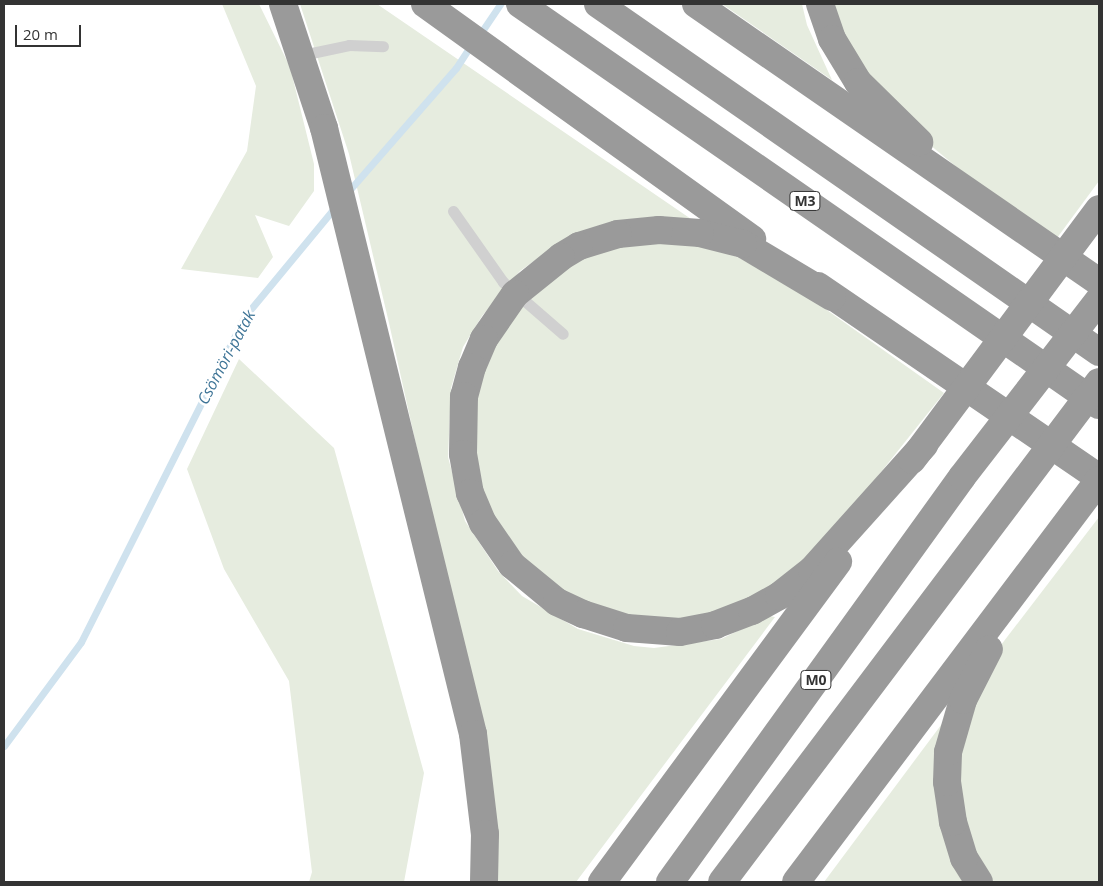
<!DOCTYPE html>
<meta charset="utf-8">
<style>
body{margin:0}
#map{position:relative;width:1103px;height:886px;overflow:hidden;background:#fff;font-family:"Open Sans",sans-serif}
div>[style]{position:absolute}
.green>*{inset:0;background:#e6ecdf}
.stream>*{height:7px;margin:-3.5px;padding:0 3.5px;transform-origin:3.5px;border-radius:3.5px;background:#cfe2ee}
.lane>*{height:11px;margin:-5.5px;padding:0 5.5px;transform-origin:5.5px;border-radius:5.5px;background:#d0d0d0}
.highway>*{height:28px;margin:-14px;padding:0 14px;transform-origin:14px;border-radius:14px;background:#9a9a9a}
span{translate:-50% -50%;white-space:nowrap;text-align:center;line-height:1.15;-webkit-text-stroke:5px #fff;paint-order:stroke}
.shield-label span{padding:1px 4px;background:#fff;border:1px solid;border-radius:4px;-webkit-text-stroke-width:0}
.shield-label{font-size:14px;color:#333;font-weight:700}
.water-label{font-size:16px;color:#3f7597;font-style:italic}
.frame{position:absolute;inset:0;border:5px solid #333;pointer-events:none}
.scale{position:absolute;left:15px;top:25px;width:66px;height:22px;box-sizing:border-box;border:2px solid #333;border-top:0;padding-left:6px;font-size:15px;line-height:18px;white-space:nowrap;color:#333;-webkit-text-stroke:4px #fff;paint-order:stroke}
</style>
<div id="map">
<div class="green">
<i style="clip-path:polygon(222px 4px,259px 4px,290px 67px,314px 164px,314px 191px,289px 226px,255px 215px,273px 257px,258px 278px,181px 269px,247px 151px,256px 86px)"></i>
<i style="clip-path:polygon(300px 4px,377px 4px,691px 219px,551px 249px,520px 271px,482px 316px,463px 347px,451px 388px,448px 457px,465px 521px,498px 571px,522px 596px,578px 629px,634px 646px,654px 648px,721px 639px,769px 616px,775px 617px,576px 882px,496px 882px,421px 467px,389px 323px,349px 154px)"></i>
<i style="clip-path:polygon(722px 4px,802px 4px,807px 25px,832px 80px)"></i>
<i style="clip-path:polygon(824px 4px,1099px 4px,1099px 181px,1057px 238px,959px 169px,888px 110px)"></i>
<i style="clip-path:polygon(672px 240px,712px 247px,755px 264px,800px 291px,944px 393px,826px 541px,749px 604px,661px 625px,557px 595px,491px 524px,467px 422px,497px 332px,560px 267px,629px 242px)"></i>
<i style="clip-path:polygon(239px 359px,334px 448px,424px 773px,404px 882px,309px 882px,312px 872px,289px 681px,224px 569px,187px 469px)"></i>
<i style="clip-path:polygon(1099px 517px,1099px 882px,824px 882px,988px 662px)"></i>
</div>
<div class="stream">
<i style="left:478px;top:37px;width:40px;rotate:-56deg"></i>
<i style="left:346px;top:194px;width:167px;rotate:-48.9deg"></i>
<i style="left:456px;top:68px;width:27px;rotate:-57deg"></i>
<i style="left:4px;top:746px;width:129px;rotate:-53.5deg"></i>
<i style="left:81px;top:642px;width:365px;rotate:-63.3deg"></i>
<i style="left:245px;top:316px;width:143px;rotate:-50.4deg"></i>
</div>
<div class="lane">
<i style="left:302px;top:55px;width:48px;rotate:-12deg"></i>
<i style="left:349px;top:45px;width:34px;rotate:2deg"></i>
<i style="left:453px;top:211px;width:87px;rotate:54.8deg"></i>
<i style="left:503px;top:282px;width:79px;rotate:40.9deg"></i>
</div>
<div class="highway">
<i style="left:283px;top:4px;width:131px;rotate:71.7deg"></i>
<i style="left:324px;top:128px;width:624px;rotate:76.19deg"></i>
<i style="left:473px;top:734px;width:101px;rotate:83.2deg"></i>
<i style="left:485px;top:834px;width:48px;rotate:91.2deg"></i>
<i style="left:425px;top:4px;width:403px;rotate:35.7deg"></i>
<i style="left:520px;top:4px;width:704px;rotate:34.71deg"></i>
<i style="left:598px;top:4px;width:610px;rotate:34.78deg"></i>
<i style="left:696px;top:4px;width:490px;rotate:34.6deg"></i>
<i style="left:820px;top:4px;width:37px;rotate:71deg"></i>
<i style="left:832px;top:39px;width:50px;rotate:58.8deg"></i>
<i style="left:858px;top:82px;width:86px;rotate:44.5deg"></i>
<i style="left:818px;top:286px;width:340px;rotate:34.3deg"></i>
<i style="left:832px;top:297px;width:104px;rotate:-149.2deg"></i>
<i style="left:743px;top:244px;width:44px;rotate:-165.7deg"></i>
<i style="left:700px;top:233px;width:41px;rotate:-175.8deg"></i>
<i style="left:659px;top:230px;width:41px;rotate:174.4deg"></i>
<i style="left:618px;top:234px;width:41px;rotate:162.9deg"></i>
<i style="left:579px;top:246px;width:21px;rotate:149deg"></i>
<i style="left:561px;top:257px;width:59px;rotate:141.2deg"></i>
<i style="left:515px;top:294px;width:55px;rotate:124.6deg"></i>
<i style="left:484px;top:339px;width:30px;rotate:113deg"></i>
<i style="left:472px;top:367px;width:30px;rotate:105deg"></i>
<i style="left:464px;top:396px;width:58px;rotate:91deg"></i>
<i style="left:463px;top:454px;width:40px;rotate:80deg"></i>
<i style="left:470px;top:493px;width:33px;rotate:67deg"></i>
<i style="left:483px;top:523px;width:51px;rotate:55.4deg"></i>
<i style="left:512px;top:565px;width:58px;rotate:39.4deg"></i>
<i style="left:557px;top:602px;width:29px;rotate:25deg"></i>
<i style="left:583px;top:614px;width:46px;rotate:17.7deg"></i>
<i style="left:627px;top:628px;width:53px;rotate:4.3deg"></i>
<i style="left:680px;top:632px;width:36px;rotate:-11deg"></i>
<i style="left:715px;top:625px;width:40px;rotate:-21deg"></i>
<i style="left:752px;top:611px;width:31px;rotate:-29deg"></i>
<i style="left:779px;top:596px;width:42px;rotate:-38.2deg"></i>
<i style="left:812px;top:570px;width:168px;rotate:-48.1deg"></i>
<i style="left:912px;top:460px;width:313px;rotate:-53.3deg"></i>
<i style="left:602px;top:882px;width:398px;rotate:-53.6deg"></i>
<i style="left:670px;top:882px;width:499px;rotate:-54.2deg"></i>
<i style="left:962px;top:477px;width:224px;rotate:-52.3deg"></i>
<i style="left:722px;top:882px;width:626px;rotate:-52.98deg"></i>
<i style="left:796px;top:882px;width:503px;rotate:-52.99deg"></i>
<i style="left:979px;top:882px;width:28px;rotate:-122deg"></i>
<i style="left:964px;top:858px;width:38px;rotate:-107deg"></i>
<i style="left:953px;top:822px;width:40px;rotate:-98.5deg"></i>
<i style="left:947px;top:782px;width:30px;rotate:-88deg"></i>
<i style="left:948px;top:752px;width:54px;rotate:-73.9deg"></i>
<i style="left:963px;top:700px;width:57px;rotate:-63deg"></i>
</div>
<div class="shield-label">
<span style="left:805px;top:201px">M3</span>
<span style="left:816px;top:680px">M0</span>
</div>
<div class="water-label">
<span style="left:226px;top:357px;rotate:-62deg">Csömöri-patak</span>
</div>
<div class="frame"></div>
<div class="scale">20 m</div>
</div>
